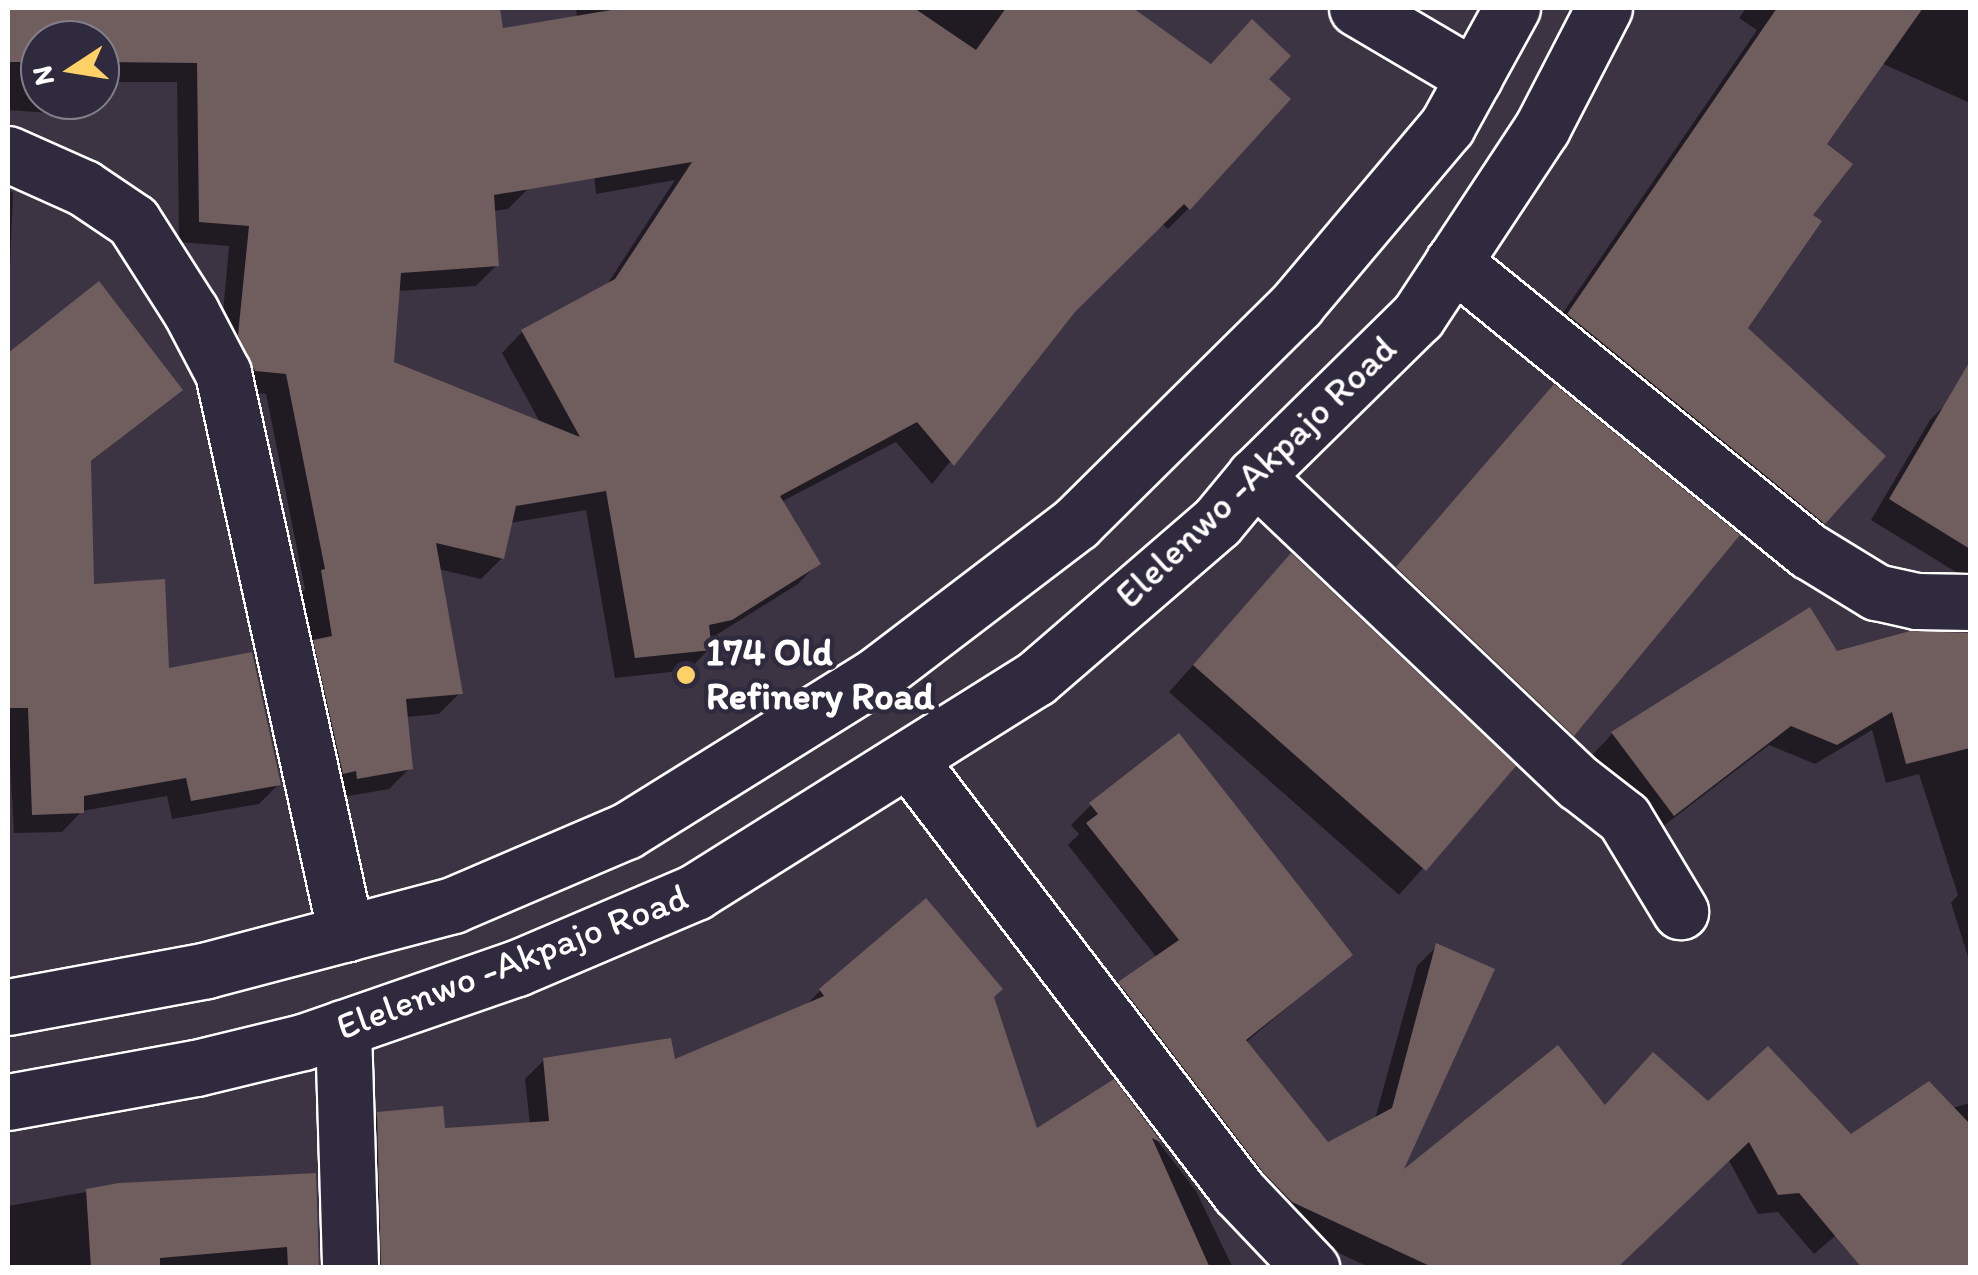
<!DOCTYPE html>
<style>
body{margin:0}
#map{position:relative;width:1978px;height:1275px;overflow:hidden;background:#3c3443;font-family:Itim,sans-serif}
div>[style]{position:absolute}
.shadow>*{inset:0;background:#0007}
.building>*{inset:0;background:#705d5d}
.roads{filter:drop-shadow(2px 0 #fff) drop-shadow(-2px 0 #fff) drop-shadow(0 2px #fff) drop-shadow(0 -2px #fff)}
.street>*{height:55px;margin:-27.5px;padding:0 27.5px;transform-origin:27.5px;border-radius:27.5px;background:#2f2a3d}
.secondary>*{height:55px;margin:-27.5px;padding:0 27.5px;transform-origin:27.5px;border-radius:27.5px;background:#2f2a3d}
.dots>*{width:28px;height:28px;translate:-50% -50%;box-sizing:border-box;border:5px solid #2f2a3d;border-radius:50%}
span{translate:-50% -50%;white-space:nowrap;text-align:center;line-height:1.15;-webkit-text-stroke:9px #2f2a3d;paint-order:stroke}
.street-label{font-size:38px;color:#fff}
.poi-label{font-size:38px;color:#fff;font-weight:700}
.left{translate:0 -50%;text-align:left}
.frame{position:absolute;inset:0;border:10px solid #fff;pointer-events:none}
.north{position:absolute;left:20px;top:20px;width:100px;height:100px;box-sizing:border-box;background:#2f2a3d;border:2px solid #827f8b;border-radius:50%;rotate:258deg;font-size:28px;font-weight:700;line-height:40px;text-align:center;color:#fff}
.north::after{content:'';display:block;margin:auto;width:35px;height:45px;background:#ffd166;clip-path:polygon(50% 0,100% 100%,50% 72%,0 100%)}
</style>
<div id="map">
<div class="shadow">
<i style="clip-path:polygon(8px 8px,497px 8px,529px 188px,508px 209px,493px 211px,497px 265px,476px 286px,397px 291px,392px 364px,541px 424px,502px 353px,522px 332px,606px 286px,675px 180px,596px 194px,576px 8px,1129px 8px,1211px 66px,1266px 79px,1189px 208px,1168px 229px,1161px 223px,1073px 311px,932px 484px,896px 442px,781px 502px,818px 563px,798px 584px,708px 640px,709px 649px,689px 670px,615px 678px,586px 510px,510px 523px,502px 558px,481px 579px,438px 569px,460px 693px,439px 714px,405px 717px,410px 768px,389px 789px,337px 798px,301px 593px,305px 589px,266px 394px,234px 391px,219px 357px,229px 246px,179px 242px,177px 82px,100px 82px,100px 40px,40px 40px,40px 100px,77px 100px,63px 114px,8px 110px)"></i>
<i style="clip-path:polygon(1746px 8px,1970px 8px,1970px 103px,1881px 63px,1824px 144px,1809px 215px,1745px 328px,1823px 522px,1800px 546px,1545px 339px,1757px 30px,1739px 18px)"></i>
<i style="clip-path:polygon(8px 190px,13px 193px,8px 317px)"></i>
<i style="clip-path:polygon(99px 284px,180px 390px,88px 464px,92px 586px,166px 671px,279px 784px,259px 804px,172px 819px,167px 796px,82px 811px,62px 832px,14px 833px,8px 727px,8px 356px)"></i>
<i style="clip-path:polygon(1951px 399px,1970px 399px,1970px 571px,1964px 577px,1871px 520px,1930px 420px)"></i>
<i style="clip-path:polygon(1535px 407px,1573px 734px,1553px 753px,1379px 588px)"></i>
<i style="clip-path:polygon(1291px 556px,1513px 767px,1399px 895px,1169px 692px)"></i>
<i style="clip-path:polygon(1910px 634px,1970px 636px,1970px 963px,1951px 903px,1958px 895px,1919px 774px,1886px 783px,1872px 730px,1815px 764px,1769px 745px,1653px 834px,1593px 754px,1613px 733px,1836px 654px)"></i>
<i style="clip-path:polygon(1091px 805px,1350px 955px,1245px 1043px,1327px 1145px,1375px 1119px,1417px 966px,1437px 946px,1397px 1177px,1604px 1108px,1708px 1105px,1850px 1137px,1970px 1103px,1970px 1268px,1860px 1268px,1848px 1225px,1814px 1254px,1778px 1212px,1758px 1214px,1728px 1159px,1613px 1268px,1371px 1268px,1272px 1222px,1100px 1004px,1157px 958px,1068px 845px,1079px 834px,1071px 825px)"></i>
<i style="clip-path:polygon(820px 991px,992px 997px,1036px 1132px,1113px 1083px,1196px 1191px,1233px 1268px,363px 1268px,359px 1133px,378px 1114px,443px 1131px,530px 1125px,525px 1079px,544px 1060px,673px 1063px,804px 1007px)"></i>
<i style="clip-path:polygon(314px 1176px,319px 1268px,8px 1268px,8px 1206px,119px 1186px)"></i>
</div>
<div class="building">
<i style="clip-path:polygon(evenodd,8px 8px,500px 8px,503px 28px,623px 8px,914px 8px,976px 50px,1006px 8px,1133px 8px,1211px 64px,1252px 19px,1291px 56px,1269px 79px,1291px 99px,1190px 210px,1184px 204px,1075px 312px,954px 466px,917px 422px,780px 496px,821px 564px,732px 620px,709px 625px,712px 650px,635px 658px,606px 491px,516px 506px,504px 559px,436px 543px,463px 694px,406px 699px,413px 769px,357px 779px,356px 771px,343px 774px,313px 640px,332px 636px,321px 570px,325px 569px,286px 374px,255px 371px,238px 335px,249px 226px,199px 222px,197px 63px,100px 62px,100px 40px,40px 40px,40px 62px,8px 62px,8px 8px,692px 162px,615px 279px,521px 330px,580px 437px,394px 362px,401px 273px,499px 266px,494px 195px,692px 162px)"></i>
<i style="clip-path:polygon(1777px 8px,1923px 8px,1827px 144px,1853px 164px,1813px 215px,1822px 221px,1748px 328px,1886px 456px,1825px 524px,1567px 314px)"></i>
<i style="clip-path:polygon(99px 281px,183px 390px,91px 461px,94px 584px,165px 579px,169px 668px,252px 652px,281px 785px,191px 801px,186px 778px,84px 796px,84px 813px,32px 815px,28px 708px,8px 708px,8px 353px)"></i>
<i style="clip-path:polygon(1970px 361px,1970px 549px,1889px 499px)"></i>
<i style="clip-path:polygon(1554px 384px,1740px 535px,1574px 736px,1396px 567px)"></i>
<i style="clip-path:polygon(1291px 553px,1516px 766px,1426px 871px,1193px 665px)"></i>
<i style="clip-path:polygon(1810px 607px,1837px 651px,1910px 631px,1970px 633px,1970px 748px,1906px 764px,1892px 712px,1837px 745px,1791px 726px,1674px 816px,1611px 732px)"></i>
<i style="clip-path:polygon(1179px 733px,1353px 955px,1246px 1040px,1328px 1142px,1392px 1108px,1436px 943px,1495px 969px,1404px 1169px,1558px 1045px,1605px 1105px,1653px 1052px,1708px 1101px,1768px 1046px,1851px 1134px,1929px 1081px,1970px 1124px,1970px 1268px,1862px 1268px,1799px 1193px,1778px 1195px,1749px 1142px,1617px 1268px,1434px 1268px,1292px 1202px,1263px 1172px,1118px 982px,1179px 940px,1086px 823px,1098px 814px,1089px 803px)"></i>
<i style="clip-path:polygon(926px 898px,1003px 989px,994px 997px,1037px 1128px,1114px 1079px,1162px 1143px,1152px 1138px,1210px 1268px,381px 1268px,377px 1112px,443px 1106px,445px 1128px,549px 1121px,543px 1058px,671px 1038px,675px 1059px,824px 996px,819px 989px)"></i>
<i style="clip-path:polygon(316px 1173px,319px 1268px,288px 1268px,287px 1247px,160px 1258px,160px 1268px,91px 1268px,86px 1189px,119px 1183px)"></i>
</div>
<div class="roads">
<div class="street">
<i style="left:1357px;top:8px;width:136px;rotate:30.5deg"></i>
<i style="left:8px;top:154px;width:83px;rotate:24.1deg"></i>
<i style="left:84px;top:188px;width:59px;rotate:34deg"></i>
<i style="left:133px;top:221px;width:108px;rotate:57.5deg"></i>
<i style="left:191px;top:312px;width:69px;rotate:62.3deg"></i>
<i style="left:223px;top:373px;width:574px;rotate:77.63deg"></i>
<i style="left:1453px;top:262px;width:459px;rotate:39.1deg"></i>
<i style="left:1809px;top:551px;width:79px;rotate:31.5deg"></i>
<i style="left:1876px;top:592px;width:42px;rotate:12.4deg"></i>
<i style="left:1917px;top:601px;width:53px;rotate:1.1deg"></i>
<i style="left:1255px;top:476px;width:446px;rotate:43.5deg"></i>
<i style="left:1579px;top:783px;width:57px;rotate:37.9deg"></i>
<i style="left:1624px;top:818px;width:109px;rotate:58.9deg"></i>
<i style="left:909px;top:760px;width:544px;rotate:52.62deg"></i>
<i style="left:1239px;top:1192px;width:105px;rotate:46.5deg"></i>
<i style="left:343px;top:1028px;width:240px;rotate:88.3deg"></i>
</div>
<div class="secondary">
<i style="left:8px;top:1007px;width:202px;rotate:-10.5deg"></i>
<i style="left:207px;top:970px;width:254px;rotate:-14.8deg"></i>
<i style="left:453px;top:905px;width:188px;rotate:-23.2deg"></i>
<i style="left:626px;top:831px;width:297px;rotate:-31.9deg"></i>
<i style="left:878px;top:674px;width:249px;rotate:-37.3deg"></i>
<i style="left:1076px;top:523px;width:311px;rotate:-44.7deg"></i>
<i style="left:1297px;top:304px;width:233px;rotate:-49.9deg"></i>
<i style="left:1447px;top:126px;width:135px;rotate:-61.2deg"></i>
<i style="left:8px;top:1102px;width:191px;rotate:-10.3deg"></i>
<i style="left:196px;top:1068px;width:110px;rotate:-13.7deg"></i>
<i style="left:303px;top:1042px;width:226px;rotate:-19.1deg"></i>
<i style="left:517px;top:968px;width:194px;rotate:-23.1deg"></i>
<i style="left:695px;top:892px;width:401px;rotate:-32.1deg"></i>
<i style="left:1035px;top:679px;width:240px;rotate:-40.8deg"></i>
<i style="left:1217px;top:522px;width:60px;rotate:-50.4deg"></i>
<i style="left:1255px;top:476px;width:228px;rotate:-44.5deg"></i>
<i style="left:1418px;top:316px;width:225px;rotate:-56.6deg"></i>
<i style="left:1542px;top:128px;width:135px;rotate:-62.7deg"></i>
</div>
</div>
<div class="dots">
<i style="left:686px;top:675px;background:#ffd166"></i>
</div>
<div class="street-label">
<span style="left:1256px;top:472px;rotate:-44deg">Elelenwo -Akpajo Road</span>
<span style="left:512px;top:962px;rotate:-21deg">Elelenwo -Akpajo Road</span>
</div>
<div class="poi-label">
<span class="left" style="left:706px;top:675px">174 Old<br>Refinery Road</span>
</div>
<div class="frame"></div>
<div class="north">N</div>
</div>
